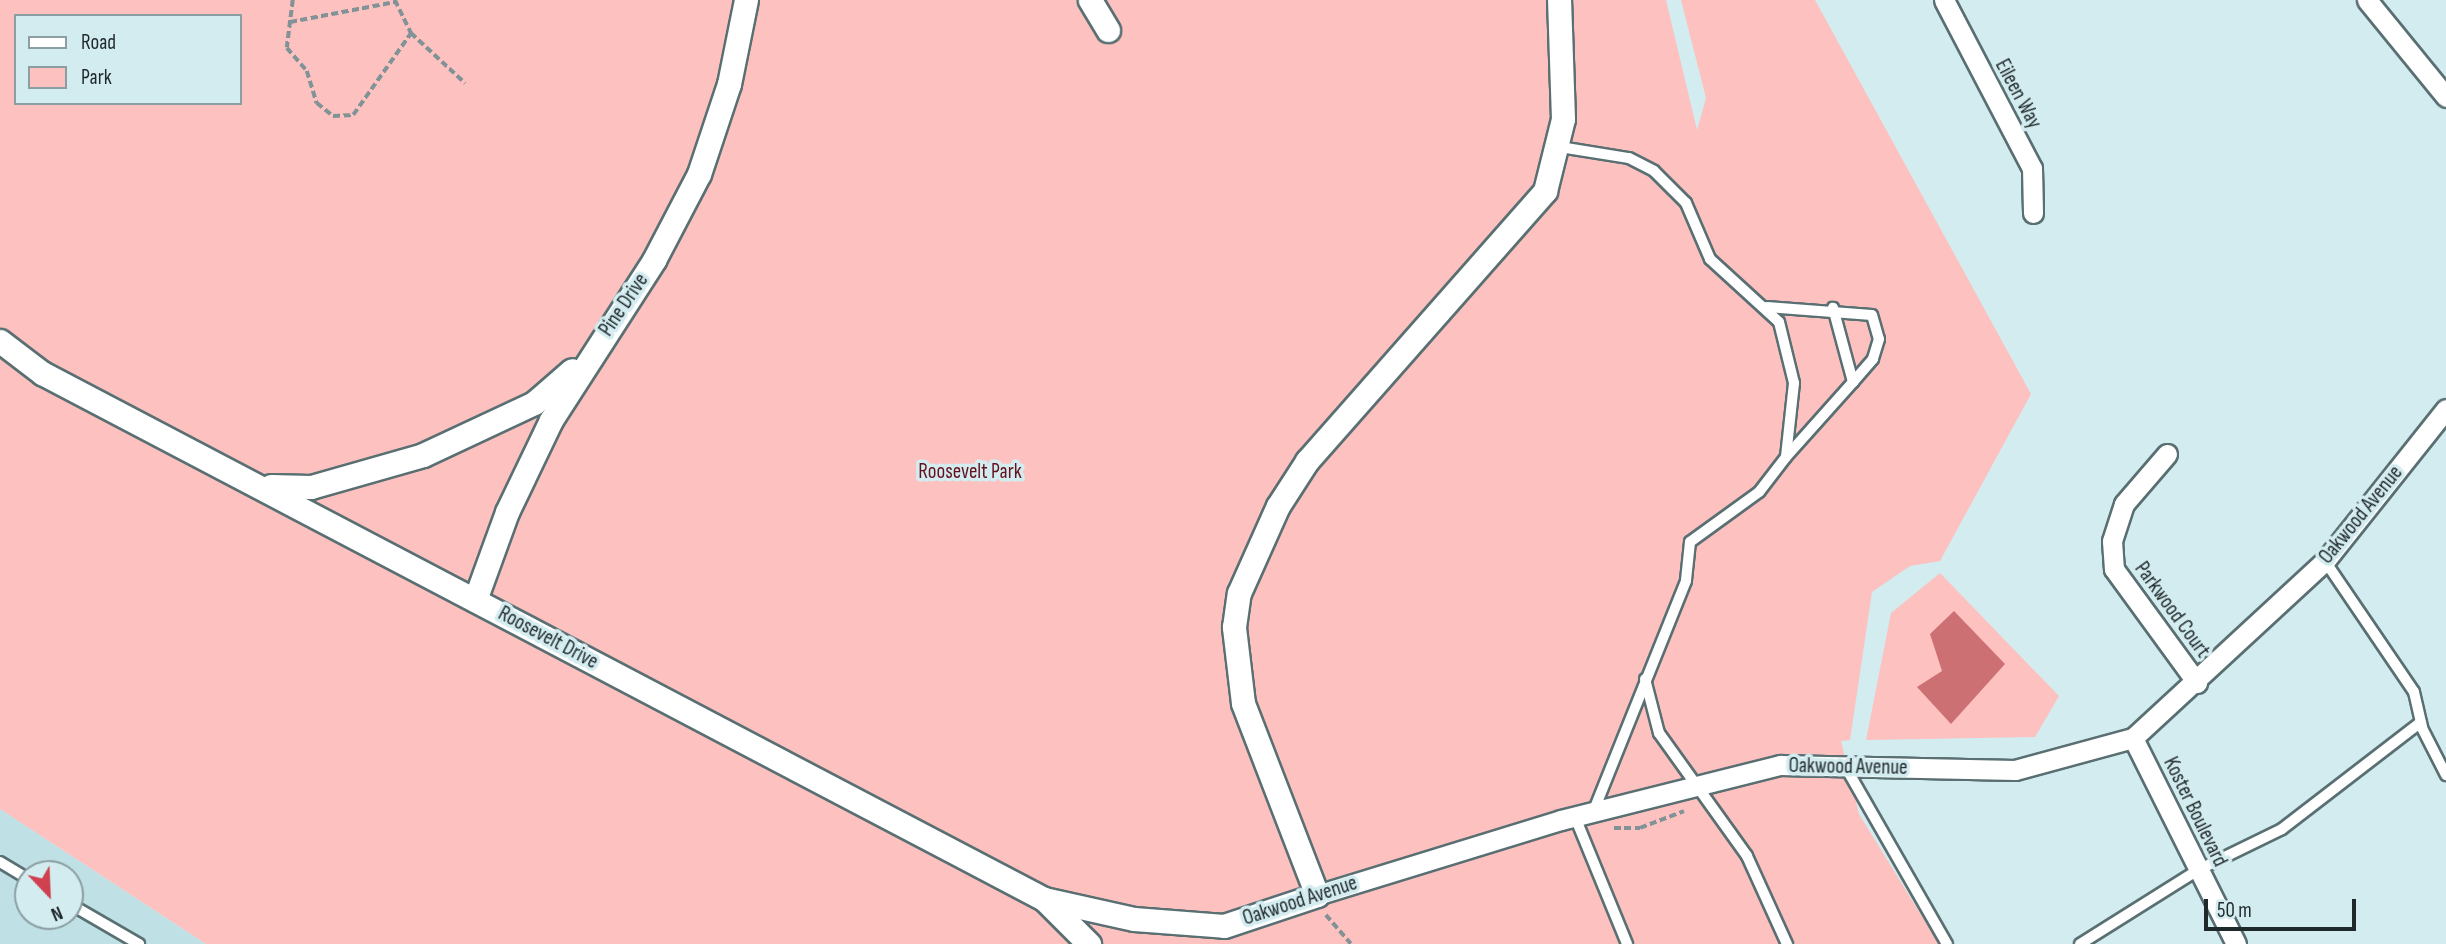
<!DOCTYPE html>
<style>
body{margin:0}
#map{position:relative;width:2446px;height:944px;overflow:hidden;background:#d3ecf0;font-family:"Sofia Sans Condensed",sans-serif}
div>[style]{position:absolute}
.built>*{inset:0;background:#bfe1e6}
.green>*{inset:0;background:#fdc1c0}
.water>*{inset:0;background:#cc7073}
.path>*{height:3.5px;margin-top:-1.75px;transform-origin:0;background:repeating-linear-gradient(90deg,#819396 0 7px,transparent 0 10.5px)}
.roads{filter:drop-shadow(2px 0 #596f72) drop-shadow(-2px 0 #596f72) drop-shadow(0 2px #596f72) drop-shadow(0 -2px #596f72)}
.service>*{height:10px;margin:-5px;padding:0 5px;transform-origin:5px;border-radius:5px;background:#fff}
.minor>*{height:19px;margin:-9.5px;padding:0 9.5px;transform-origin:9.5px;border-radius:9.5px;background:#fff}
.tertiary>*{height:23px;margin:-11.5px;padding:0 11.5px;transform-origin:11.5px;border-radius:11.5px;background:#fff}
span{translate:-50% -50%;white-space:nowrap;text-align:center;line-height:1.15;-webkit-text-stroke:7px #d3ecf0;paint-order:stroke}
.street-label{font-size:21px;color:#1f282a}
.park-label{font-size:21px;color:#65111d}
.legend{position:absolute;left:14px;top:14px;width:228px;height:91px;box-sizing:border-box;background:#d3ecf0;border:2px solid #8b9ea1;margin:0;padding:9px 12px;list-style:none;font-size:21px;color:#1f282a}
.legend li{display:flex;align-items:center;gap:14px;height:35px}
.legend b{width:35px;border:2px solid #8b9ea1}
.north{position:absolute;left:14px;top:860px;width:70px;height:70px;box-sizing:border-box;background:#d3ecf0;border:2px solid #8b9ea1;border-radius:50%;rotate:157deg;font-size:19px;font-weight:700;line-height:28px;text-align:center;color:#1f282a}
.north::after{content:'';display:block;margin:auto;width:24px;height:32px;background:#d0404f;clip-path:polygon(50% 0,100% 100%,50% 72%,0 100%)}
.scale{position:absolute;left:2204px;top:899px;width:152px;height:32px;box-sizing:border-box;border:4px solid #1f282a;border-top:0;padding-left:9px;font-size:21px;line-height:24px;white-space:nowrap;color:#1f282a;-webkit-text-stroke:5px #d3ecf0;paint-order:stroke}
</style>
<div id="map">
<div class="built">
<i style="clip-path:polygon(evenodd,0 809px,204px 943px,206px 944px,0 944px,0 809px,28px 874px,70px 874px,70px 916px,28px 916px,28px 874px)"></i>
</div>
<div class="green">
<i style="clip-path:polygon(evenodd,0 0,1666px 0,1697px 130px,1706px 98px,1681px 0,1815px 0,2031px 394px,1940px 561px,1910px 566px,1872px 592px,1850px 740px,1841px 741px,1859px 814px,1939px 944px,206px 944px,0 809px,0 0,16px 16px,240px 16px,240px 103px,16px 103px,16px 16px)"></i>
<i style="clip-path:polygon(1940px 573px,2059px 696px,2035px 737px,1866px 740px,1891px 613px)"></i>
</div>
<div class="water">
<i style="clip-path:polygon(1954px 611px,2005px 664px,1951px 724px,1917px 687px,1942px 671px,1930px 634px)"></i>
</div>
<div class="path">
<i style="left:293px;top:0;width:48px;rotate:97.1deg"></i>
<i style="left:287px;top:48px;width:30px;rotate:49deg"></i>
<i style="left:307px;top:71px;width:34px;rotate:73deg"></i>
<i style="left:317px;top:103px;width:21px;rotate:39deg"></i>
<i style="left:333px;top:116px;width:20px;rotate:-3deg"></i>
<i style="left:353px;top:115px;width:100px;rotate:-54.7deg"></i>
<i style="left:395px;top:0;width:37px;rotate:64deg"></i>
<i style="left:411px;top:33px;width:74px;rotate:42.8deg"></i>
<i style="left:290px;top:22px;width:107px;rotate:-10.8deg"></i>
<i style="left:1614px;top:828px;width:26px"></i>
<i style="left:1640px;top:828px;width:47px;rotate:-21.1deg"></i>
<i style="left:1326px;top:915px;width:38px;rotate:49deg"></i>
</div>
<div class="roads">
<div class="service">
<i style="left:1560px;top:147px;width:70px;rotate:9.1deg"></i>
<i style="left:1629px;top:158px;width:28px;rotate:27deg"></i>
<i style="left:1654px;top:171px;width:45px;rotate:45deg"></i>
<i style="left:1686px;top:203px;width:61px;rotate:66.8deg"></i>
<i style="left:1710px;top:259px;width:93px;rotate:42.4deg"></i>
<i style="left:1779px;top:322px;width:63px;rotate:76.2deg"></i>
<i style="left:1794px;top:383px;width:74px;rotate:96.2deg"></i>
<i style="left:1786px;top:457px;width:44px;rotate:127.6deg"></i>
<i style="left:1759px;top:492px;width:85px;rotate:144.1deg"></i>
<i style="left:1690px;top:542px;width:39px;rotate:96deg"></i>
<i style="left:1686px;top:581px;width:249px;rotate:111.9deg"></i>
<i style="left:1767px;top:307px;width:105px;rotate:4.4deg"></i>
<i style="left:1872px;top:315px;width:25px;rotate:74deg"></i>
<i style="left:1879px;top:339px;width:21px;rotate:107deg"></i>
<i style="left:1873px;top:359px;width:30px;rotate:131deg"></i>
<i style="left:1786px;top:457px;width:101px;rotate:-48.2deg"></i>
<i style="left:1853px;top:382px;width:77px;rotate:-105.1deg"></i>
<i style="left:2325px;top:561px;width:158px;rotate:55.8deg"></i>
<i style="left:2414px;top:692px;width:37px;rotate:77deg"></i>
<i style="left:2422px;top:728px;width:53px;rotate:62.9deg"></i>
<i style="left:1645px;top:679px;width:56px;rotate:75.5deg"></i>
<i style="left:1659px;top:733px;width:151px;rotate:54.4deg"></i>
<i style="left:1747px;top:856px;width:97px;rotate:65.6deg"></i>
<i style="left:1845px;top:766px;width:205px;rotate:60.2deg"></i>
<i style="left:1575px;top:817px;width:137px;rotate:67.7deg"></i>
<i style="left:0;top:862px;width:33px;rotate:31deg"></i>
<i style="left:70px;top:904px;width:80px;rotate:30.1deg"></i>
<i style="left:2080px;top:944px;width:139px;rotate:-32.1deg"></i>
<i style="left:2198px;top:870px;width:93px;rotate:-26deg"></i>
<i style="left:2282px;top:829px;width:175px;rotate:-37.6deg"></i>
</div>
<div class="minor">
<i style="left:1944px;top:0;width:190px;rotate:62.4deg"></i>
<i style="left:2032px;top:168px;width:45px;rotate:88.7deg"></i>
<i style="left:2367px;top:0;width:125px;rotate:50.8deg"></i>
<i style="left:2167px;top:454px;width:66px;rotate:130.7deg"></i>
<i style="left:2124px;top:504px;width:39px;rotate:108deg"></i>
<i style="left:2112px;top:541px;width:28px;rotate:86deg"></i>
<i style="left:2114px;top:569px;width:141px;rotate:53.9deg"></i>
<i style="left:2133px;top:738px;width:230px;rotate:63.4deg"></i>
<i style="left:1317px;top:895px;width:255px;rotate:-17.1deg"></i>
<i style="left:1561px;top:820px;width:226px;rotate:-14.1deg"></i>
<i style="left:1780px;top:765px;width:235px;rotate:1.2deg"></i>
<i style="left:2015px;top:770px;width:122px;rotate:-15.2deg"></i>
<i style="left:2133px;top:738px;width:261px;rotate:-42.7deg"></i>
<i style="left:2325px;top:561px;width:194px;rotate:-51.5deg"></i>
</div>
<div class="tertiary">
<i style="left:1090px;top:0;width:35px;rotate:59deg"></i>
<i style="left:0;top:341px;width:53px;rotate:37.3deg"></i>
<i style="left:42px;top:373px;width:1132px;rotate:27.7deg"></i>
<i style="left:1044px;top:899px;width:64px;rotate:45deg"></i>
<i style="left:271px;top:486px;width:40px;rotate:1.4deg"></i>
<i style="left:311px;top:487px;width:116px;rotate:-15.9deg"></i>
<i style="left:423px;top:455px;width:123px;rotate:-25.1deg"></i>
<i style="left:534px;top:403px;width:50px;rotate:-41deg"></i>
<i style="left:475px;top:600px;width:94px;rotate:-70deg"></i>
<i style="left:507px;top:512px;width:102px;rotate:-64.4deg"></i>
<i style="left:551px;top:420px;width:190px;rotate:-57.2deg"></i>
<i style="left:654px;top:260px;width:97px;rotate:-62.4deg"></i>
<i style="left:699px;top:174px;width:95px;rotate:-71.6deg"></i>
<i style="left:729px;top:84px;width:86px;rotate:-78.6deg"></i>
<i style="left:1044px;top:899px;width:92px;rotate:12.5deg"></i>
<i style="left:1134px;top:919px;width:90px;rotate:4.4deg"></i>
<i style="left:1224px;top:926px;width:98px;rotate:-18.4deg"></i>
<i style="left:1317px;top:895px;width:206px;rotate:-111.1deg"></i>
<i style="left:1243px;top:703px;width:77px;rotate:-96.8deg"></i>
<i style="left:1234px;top:627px;width:34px;rotate:-82deg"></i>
<i style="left:1239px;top:593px;width:95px;rotate:-65.9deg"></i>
<i style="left:1278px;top:506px;width:54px;rotate:-57.2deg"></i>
<i style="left:1307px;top:461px;width:360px;rotate:-48.6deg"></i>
<i style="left:1545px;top:191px;width:74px;rotate:-76deg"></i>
<i style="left:1563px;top:119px;width:119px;rotate:-91.9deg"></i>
</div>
</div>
<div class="street-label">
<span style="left:2018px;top:94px;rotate:62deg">Eileen Way</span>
<span style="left:624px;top:305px;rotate:-56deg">Pine Drive</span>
<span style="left:2361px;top:515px;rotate:-51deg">Oakwood Avenue</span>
<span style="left:2172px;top:610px;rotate:54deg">Parkwood Court</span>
<span style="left:548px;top:638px;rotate:28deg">Roosevelt Drive</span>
<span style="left:1848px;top:767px;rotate:1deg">Oakwood Avenue</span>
<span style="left:2195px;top:812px;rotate:64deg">Koster Boulevard</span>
<span style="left:1300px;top:901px;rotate:-18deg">Oakwood Avenue</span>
</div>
<div class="park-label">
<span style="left:970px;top:472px">Roosevelt Park</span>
</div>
<ul class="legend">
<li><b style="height:9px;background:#fff"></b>Road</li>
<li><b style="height:19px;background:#fdc1c0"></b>Park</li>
</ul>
<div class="north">N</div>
<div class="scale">50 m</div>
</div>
